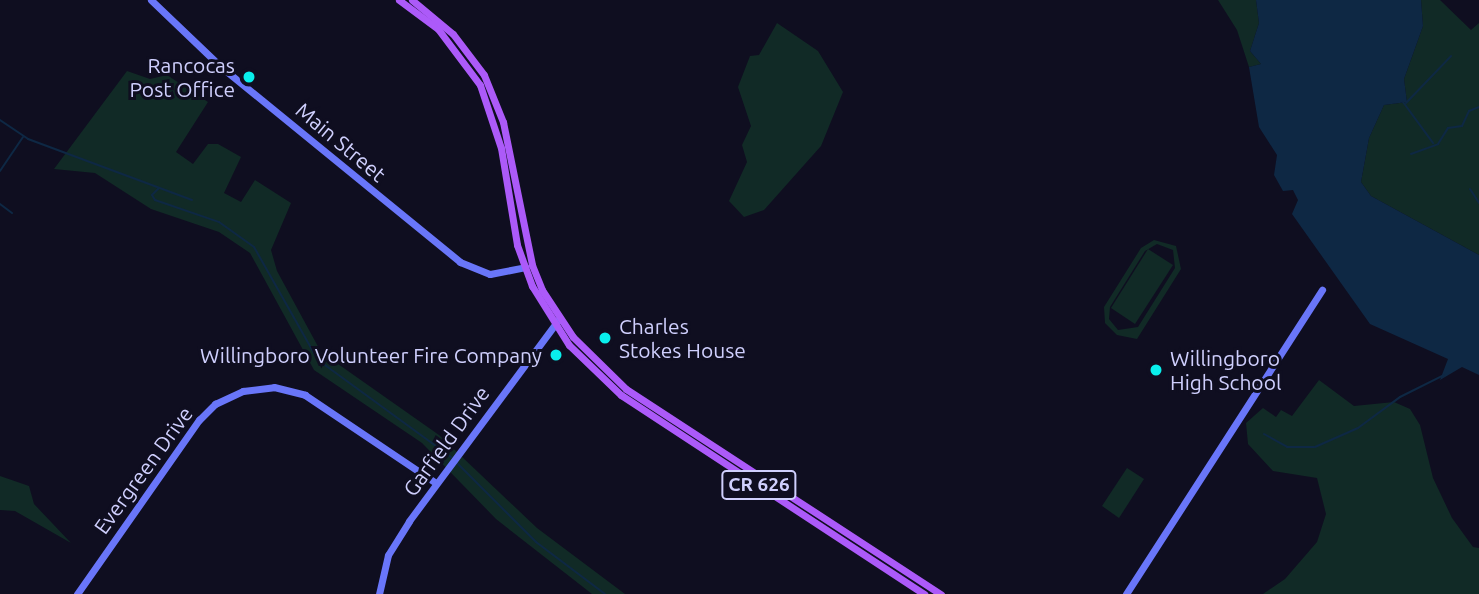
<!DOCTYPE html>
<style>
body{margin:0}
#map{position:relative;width:1479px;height:594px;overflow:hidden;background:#0f0e20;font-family:Ubuntu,sans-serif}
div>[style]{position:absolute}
.green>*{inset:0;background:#112a26}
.water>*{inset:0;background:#0e2844}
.stream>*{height:2px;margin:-1px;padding:0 1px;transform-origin:1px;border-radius:1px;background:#0e2844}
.secondary>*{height:7px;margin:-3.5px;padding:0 3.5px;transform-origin:3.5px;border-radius:3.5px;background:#6976f9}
.primary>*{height:7px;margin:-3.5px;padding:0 3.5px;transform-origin:3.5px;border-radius:3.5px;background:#ac5af9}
.dots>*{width:19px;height:19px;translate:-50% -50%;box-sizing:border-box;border:4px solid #0f0e20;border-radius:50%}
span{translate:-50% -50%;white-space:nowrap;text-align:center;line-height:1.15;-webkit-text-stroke:6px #0f0e20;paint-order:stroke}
.shield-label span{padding:2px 5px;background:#0f0e20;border:2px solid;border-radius:5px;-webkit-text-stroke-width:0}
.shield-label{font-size:19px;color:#cfcffd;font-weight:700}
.poi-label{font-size:21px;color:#cfcffd}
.right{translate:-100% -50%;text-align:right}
.left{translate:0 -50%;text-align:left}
.street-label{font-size:21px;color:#cfcffd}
</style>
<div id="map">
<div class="green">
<i style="clip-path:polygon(1218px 0,1256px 0,1259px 23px,1250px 51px,1261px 64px,1249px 67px,1237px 30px)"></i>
<i style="clip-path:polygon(1421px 0,1440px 0,1471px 30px,1479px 23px,1479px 255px,1371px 196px,1361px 182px,1369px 138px,1384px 105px,1407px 102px,1404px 79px,1423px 26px)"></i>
<i style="clip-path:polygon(777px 23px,818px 51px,843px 92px,821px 146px,764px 210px,744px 217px,729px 201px,747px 162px,742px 145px,751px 126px,738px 87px,750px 56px,759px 55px)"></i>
<i style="clip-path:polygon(127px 71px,150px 79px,167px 75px,208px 102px,176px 152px,193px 164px,208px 144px,218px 144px,241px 157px,224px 193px,241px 202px,255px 180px,291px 203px,271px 250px,277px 271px,321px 352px,439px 435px,537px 528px,625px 594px,592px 594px,496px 519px,422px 443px,314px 370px,250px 253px,219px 232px,151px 209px,95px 173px,54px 169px)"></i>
<i style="clip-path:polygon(evenodd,1154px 240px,1176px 246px,1181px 269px,1137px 339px,1117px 335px,1105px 323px,1104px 307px,1141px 248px,1154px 240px,1157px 244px,1173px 250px,1175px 268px,1138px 327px,1118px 330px,1109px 319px,1110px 307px,1145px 251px,1157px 244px)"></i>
<i style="clip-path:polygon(1148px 249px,1173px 265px,1135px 324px,1111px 308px)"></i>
<i style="clip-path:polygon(1319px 380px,1354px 406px,1394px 402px,1410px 409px,1420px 425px,1433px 478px,1452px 518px,1473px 547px,1479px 548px,1479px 594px,1263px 594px,1285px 579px,1317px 542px,1326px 514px,1317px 478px,1273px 471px,1248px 444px,1246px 423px,1263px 408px,1276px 417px,1281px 410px,1292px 416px)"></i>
<i style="clip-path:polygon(1127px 468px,1144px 479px,1119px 518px,1102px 506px)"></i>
<i style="clip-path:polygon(0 476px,29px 486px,34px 504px,71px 543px,15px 511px,0 510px)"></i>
</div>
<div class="water">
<i style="clip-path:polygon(1256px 0,1421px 0,1423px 26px,1404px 79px,1407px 102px,1384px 105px,1369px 138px,1361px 182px,1371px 196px,1479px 255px,1479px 375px,1462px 367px,1440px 380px,1448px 359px,1370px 324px,1292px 214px,1298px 200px,1293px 190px,1283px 191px,1274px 175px,1277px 155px,1259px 127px,1249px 67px,1261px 64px,1250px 51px,1259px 23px)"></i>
</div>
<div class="stream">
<i style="left:1403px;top:102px;width:51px;rotate:53.8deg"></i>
<i style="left:1406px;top:103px;width:65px;rotate:-46.2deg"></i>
<i style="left:0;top:120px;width:34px;rotate:34deg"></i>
<i style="left:28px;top:139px;width:175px;rotate:20.4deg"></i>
<i style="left:1411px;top:154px;width:29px;rotate:-20deg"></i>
<i style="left:1438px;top:144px;width:19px;rotate:-58deg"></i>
<i style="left:1448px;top:128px;width:14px;rotate:-8deg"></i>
<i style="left:1462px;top:126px;width:17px;rotate:-65deg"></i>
<i style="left:1469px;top:111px;width:11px;rotate:-22deg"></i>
<i style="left:0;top:171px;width:41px;rotate:-55.9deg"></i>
<i style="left:159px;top:188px;width:10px;rotate:135deg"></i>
<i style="left:152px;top:195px;width:6px;rotate:59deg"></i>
<i style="left:155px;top:200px;width:68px;rotate:19deg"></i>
<i style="left:219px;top:222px;width:43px;rotate:35.5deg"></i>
<i style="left:254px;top:247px;width:130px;rotate:60.5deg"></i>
<i style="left:318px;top:360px;width:165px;rotate:36.1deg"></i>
<i style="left:1470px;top:189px;width:17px;rotate:57deg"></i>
<i style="left:0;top:204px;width:15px;rotate:37deg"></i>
<i style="left:1264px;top:434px;width:26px;rotate:29deg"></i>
<i style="left:1287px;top:447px;width:28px"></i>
<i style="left:1315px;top:447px;width:47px;rotate:-23.8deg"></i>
<i style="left:1358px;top:428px;width:52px;rotate:-36.4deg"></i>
<i style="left:1400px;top:397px;width:49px;rotate:-26.6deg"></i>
<i style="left:455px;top:461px;width:115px;rotate:45deg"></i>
<i style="left:536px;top:542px;width:86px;rotate:37deg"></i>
</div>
<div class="secondary">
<i style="left:151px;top:0;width:95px;rotate:43.7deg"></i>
<i style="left:220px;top:66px;width:310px;rotate:39.2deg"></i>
<i style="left:460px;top:262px;width:32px;rotate:22deg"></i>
<i style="left:490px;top:274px;width:36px;rotate:-11deg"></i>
<i style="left:77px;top:594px;width:213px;rotate:-55deg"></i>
<i style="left:199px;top:420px;width:23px;rotate:-45deg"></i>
<i style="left:215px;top:404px;width:31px;rotate:-25deg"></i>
<i style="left:243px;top:391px;width:31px;rotate:-7deg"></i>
<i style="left:274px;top:387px;width:32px;rotate:14deg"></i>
<i style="left:305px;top:395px;width:158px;rotate:33.9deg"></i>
<i style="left:379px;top:594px;width:40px;rotate:-77deg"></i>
<i style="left:388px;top:555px;width:40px;rotate:-58deg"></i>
<i style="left:409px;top:521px;width:252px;rotate:-53.4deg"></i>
<i style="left:1126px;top:594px;width:362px;rotate:-57.2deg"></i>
</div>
<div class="primary">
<i style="left:399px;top:0;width:49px;rotate:36.6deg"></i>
<i style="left:438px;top:29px;width:70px;rotate:53.1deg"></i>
<i style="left:480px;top:85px;width:66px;rotate:71.6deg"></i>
<i style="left:501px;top:148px;width:98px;rotate:80.6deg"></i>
<i style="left:517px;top:245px;width:44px;rotate:69.9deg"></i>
<i style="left:532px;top:286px;width:70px;rotate:57.9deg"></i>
<i style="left:569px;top:345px;width:72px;rotate:43.9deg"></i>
<i style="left:621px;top:395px;width:363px;rotate:33.3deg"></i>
<i style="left:412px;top:0;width:53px;rotate:39.7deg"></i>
<i style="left:453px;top:34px;width:51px;rotate:52.9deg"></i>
<i style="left:484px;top:75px;width:51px;rotate:68deg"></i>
<i style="left:503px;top:122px;width:146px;rotate:78.5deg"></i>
<i style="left:532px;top:265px;width:27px;rotate:68deg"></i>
<i style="left:542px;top:290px;width:56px;rotate:56.6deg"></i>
<i style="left:573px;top:337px;width:74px;rotate:44.5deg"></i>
<i style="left:626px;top:389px;width:376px;rotate:33.1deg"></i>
</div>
<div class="dots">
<i style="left:249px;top:77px;background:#09efec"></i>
<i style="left:605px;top:338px;background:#09efec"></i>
<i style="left:556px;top:355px;background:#09efec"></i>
<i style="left:1156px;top:370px;background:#09efec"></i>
</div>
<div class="shield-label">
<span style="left:759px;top:485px">CR 626</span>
</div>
<div class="poi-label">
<span class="right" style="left:235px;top:77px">Rancocas<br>Post Office</span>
<span class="left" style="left:619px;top:338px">Charles<br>Stokes House</span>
<span class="right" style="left:542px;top:355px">Willingboro Volunteer Fire Company</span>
<span class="left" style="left:1170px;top:370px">Willingboro<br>High School</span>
</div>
<div class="street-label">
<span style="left:341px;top:142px;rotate:40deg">Main Street</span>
<span style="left:446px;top:441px;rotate:-54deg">Garfield Drive</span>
<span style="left:143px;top:470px;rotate:-54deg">Evergreen Drive</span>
</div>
</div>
